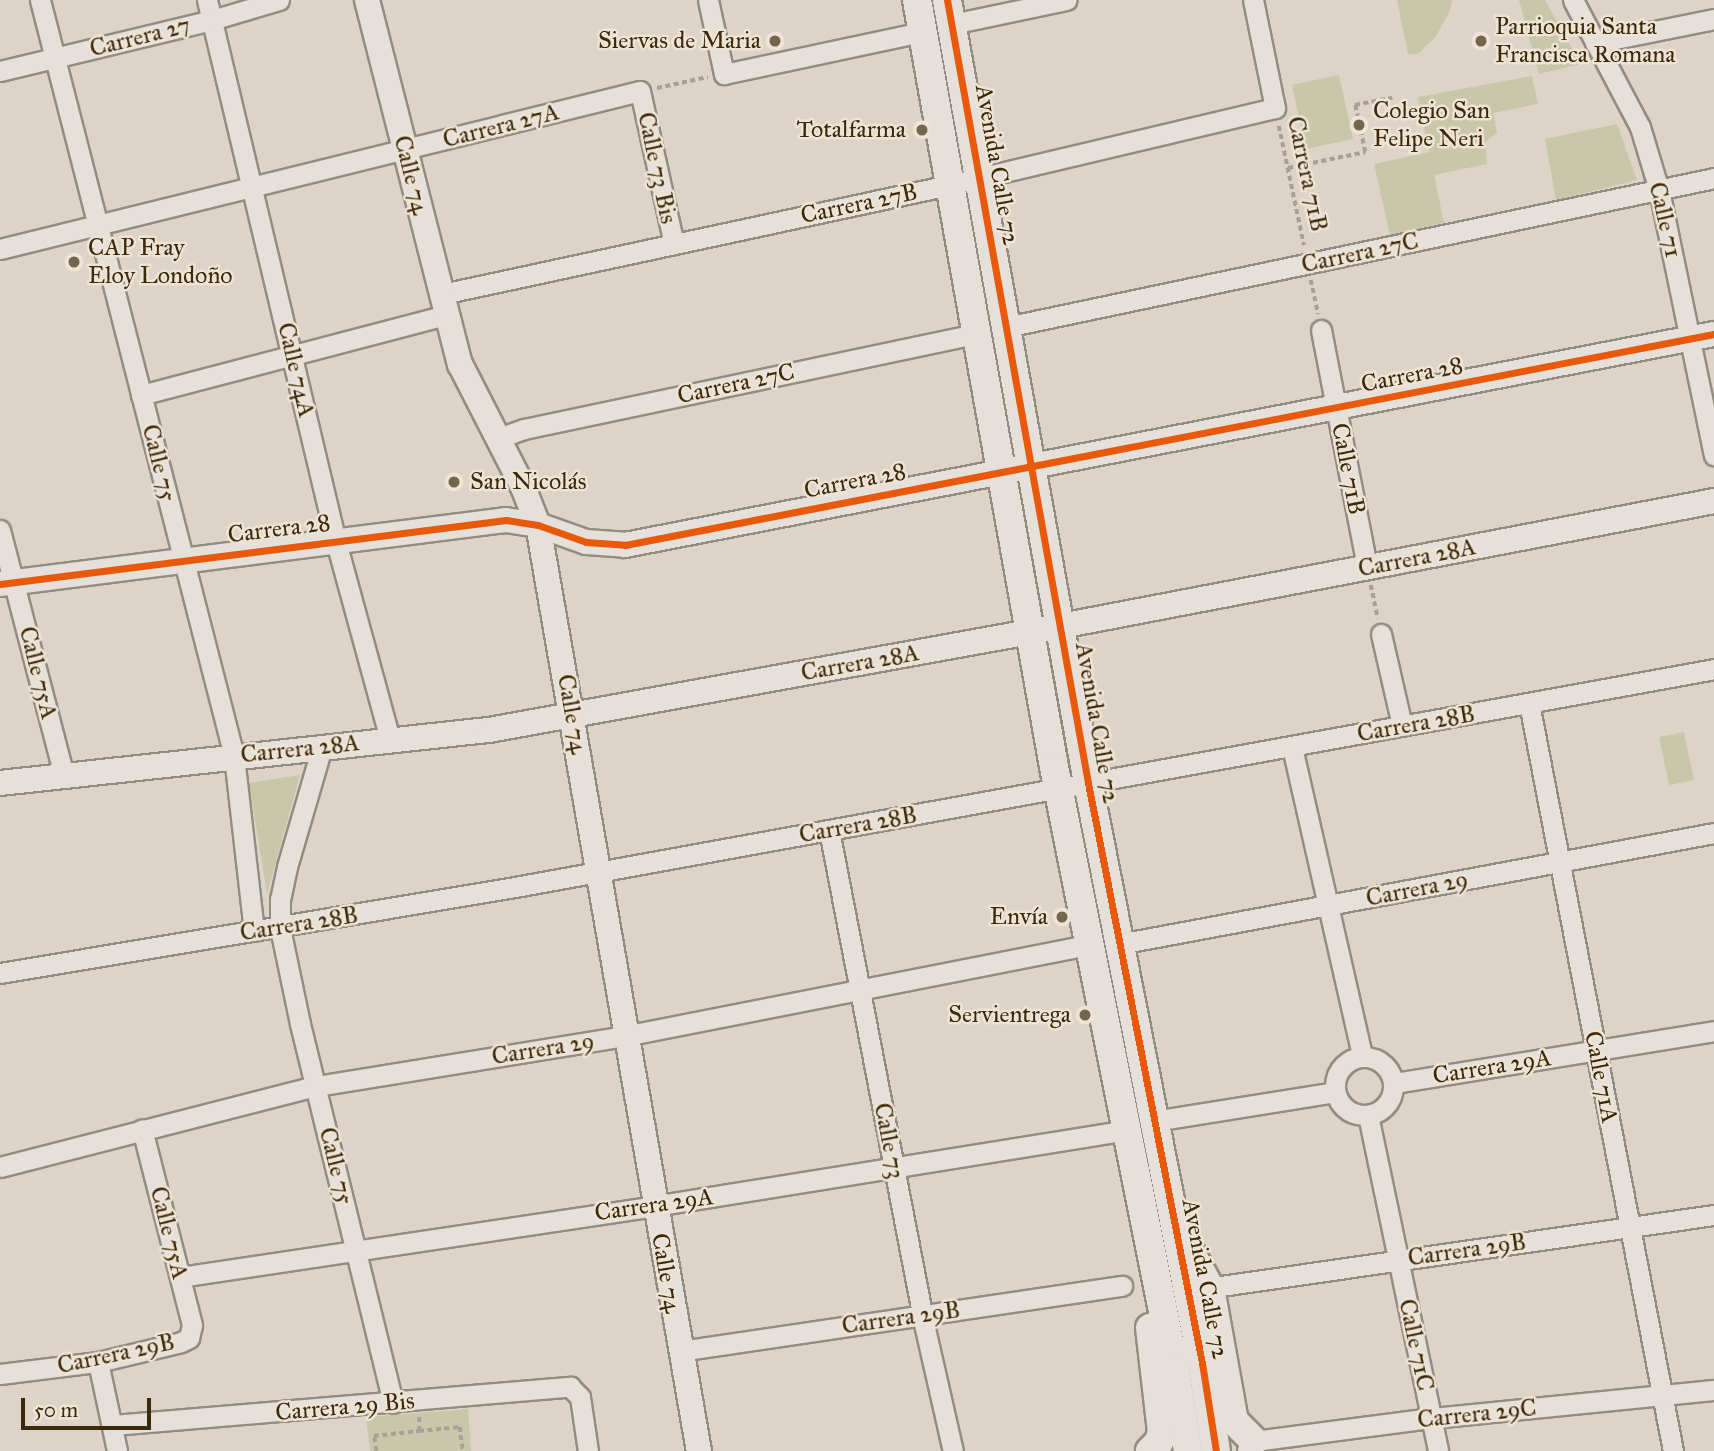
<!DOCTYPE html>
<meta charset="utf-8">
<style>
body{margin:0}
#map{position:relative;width:1714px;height:1451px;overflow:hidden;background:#ddd4c7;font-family:"IM FELL Great Primer",serif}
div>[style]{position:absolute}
.green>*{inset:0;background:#c8c7a9}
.path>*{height:3.5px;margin-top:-1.75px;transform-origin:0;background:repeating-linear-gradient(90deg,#a6a098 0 5px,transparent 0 8.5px)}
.roads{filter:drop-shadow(2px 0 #938c81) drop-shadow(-2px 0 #938c81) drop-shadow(0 2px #938c81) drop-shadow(0 -2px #938c81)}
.minor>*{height:19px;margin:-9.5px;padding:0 9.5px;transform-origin:9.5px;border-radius:9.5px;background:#e5e0da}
.minor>.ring{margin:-9.5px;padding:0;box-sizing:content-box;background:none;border:19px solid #e5e0da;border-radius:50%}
.tertiary>*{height:24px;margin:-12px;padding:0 12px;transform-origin:12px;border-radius:12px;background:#e5e0da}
.secondary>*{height:28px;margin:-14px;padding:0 14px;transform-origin:14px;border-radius:14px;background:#e5e0da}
.cycleway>*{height:7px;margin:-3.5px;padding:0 3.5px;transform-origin:3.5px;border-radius:3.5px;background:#e8590c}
.dots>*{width:19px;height:19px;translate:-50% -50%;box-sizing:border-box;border:4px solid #eee4d5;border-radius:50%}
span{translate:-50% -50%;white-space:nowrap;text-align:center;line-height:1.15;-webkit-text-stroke:5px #eee4d5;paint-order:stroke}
.poi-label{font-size:24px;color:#3c290c}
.left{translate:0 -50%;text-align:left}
.right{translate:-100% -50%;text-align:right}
.street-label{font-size:24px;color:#3c290c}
.scale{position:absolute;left:21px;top:1398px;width:130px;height:32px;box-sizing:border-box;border:4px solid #3c290c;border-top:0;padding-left:9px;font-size:21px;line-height:24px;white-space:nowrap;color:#3c290c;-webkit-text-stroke:5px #eee4d5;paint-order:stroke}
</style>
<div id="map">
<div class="green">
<i style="clip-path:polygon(1397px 0,1452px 0,1450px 11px,1436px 36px,1418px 54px,1408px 54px)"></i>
<i style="clip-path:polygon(1519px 0,1545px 0,1581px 64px,1539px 74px)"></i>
<i style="clip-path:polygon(1339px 75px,1353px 139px,1306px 149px,1292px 85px)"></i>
<i style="clip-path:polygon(1532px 76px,1538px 104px,1493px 113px,1497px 133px,1485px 142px,1487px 164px,1434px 175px,1444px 223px,1390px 235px,1374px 164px,1429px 152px,1418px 97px)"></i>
<i style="clip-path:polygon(1617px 124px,1637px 180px,1556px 200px,1545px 139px)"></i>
<i style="clip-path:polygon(1684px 732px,1694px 780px,1669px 785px,1659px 737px)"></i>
<i style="clip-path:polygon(300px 775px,267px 894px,249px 783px)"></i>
<i style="clip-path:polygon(468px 1409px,471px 1451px,370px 1451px,366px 1417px)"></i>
</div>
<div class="path">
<i style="left:657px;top:88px;width:52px;rotate:-12.2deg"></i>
<i style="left:1279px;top:126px;width:122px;rotate:78.1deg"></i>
<i style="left:1288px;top:168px;width:79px;rotate:-11.7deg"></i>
<i style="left:1365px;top:152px;width:48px;rotate:-102deg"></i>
<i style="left:1355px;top:105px;width:38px;rotate:-11deg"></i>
<i style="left:1311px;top:280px;width:35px;rotate:78deg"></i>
<i style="left:1371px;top:585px;width:34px;rotate:78deg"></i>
<i style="left:419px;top:1431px;width:41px;rotate:-5.6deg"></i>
<i style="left:460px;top:1427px;width:24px;rotate:83deg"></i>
<i style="left:376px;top:1451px;width:15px;rotate:-98deg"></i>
<i style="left:374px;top:1436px;width:45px;rotate:-6.3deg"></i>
<i style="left:419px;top:1431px;width:14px;rotate:-90deg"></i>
</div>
<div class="roads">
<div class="minor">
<i style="left:40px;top:0;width:780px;rotate:75.61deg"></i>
<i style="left:234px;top:756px;width:176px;rotate:83.5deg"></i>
<i style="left:207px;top:0;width:557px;rotate:76.61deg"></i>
<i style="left:336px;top:542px;width:204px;rotate:74.7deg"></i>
<i style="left:708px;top:0;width:76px;rotate:77.8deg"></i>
<i style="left:724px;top:74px;width:202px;rotate:-12deg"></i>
<i style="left:1573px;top:0;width:144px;rotate:62.2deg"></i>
<i style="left:1640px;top:127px;width:66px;rotate:73.2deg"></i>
<i style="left:1659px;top:190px;width:271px;rotate:78.3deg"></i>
<i style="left:952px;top:24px;width:117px;rotate:-11.8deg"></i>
<i style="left:1595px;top:43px;width:121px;rotate:-11.4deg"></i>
<i style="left:0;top:71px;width:218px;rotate:-13.5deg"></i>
<i style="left:212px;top:20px;width:70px;rotate:-16.6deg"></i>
<i style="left:0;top:249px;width:659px;rotate:-13.87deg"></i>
<i style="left:640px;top:91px;width:157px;rotate:77.5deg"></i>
<i style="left:442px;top:294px;width:519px;rotate:-12.13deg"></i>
<i style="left:949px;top:185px;width:335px;rotate:-13.3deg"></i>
<i style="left:1275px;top:108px;width:110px;rotate:-101.5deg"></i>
<i style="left:1006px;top:327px;width:724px;rotate:-11.88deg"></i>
<i style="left:1321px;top:330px;width:241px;rotate:79deg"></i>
<i style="left:141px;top:395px;width:316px;rotate:-14.7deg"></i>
<i style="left:499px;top:438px;width:27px;rotate:-20deg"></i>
<i style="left:524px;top:429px;width:461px;rotate:-11.9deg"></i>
<i style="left:0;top:530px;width:253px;rotate:75.4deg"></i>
<i style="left:1381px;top:634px;width:94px;rotate:77.1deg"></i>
<i style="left:1529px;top:703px;width:762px;rotate:79.1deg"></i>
<i style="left:322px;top:747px;width:125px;rotate:106.3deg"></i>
<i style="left:287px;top:867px;width:33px;rotate:102deg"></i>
<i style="left:280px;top:899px;width:29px;rotate:90deg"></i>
<i style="left:280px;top:928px;width:98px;rotate:78.2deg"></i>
<i style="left:300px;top:1024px;width:390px;rotate:76.2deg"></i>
<i style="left:1292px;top:747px;width:317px;rotate:77.2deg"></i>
<i style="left:829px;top:830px;width:494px;rotate:79.1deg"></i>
<i style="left:922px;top:1315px;width:139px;rotate:77.2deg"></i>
<i style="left:1119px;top:944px;width:605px;rotate:-10.57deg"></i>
<i style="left:0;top:973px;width:522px;rotate:-9.48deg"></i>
<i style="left:515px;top:887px;width:1219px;rotate:-10.3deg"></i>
<i class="ring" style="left:1335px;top:1057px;width:39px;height:39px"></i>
<i style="left:1394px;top:1083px;width:324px;rotate:-9.2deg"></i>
<i style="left:1368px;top:1115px;width:343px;rotate:78.2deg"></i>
<i style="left:1154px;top:1121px;width:183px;rotate:-9.1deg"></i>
<i style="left:0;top:1167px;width:326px;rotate:-14.4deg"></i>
<i style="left:316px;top:1086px;width:312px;rotate:-9.2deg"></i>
<i style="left:624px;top:1036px;width:474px;rotate:-11.1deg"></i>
<i style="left:180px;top:1277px;width:479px;rotate:-8.5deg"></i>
<i style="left:654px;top:1206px;width:479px;rotate:-9.1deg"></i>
<i style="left:1221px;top:1286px;width:498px;rotate:-8.2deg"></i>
<i style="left:680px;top:1351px;width:447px;rotate:-8.4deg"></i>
<i style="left:98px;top:1362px;width:91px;rotate:77.9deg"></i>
<i style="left:0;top:1374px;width:99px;rotate:-7deg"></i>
<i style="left:98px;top:1362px;width:85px;rotate:-13.5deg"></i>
<i style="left:181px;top:1342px;width:9px;rotate:-27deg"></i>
<i style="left:189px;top:1338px;width:13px;rotate:-77deg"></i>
<i style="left:192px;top:1325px;width:202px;rotate:-104.3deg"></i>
<i style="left:113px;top:1425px;width:459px;rotate:-4.8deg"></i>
<i style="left:570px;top:1387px;width:14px;rotate:45deg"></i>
<i style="left:580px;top:1397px;width:55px;rotate:81.6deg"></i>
<i style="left:1247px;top:1450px;width:11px;rotate:-52deg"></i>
<i style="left:1254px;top:1441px;width:179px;rotate:-7.4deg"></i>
<i style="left:1432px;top:1418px;width:283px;rotate:-5.7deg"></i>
</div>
<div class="tertiary">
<i style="left:367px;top:0;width:376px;rotate:75.7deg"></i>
<i style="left:460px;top:364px;width:138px;rotate:62.9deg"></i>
<i style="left:523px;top:487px;width:41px;rotate:68.5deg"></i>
<i style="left:538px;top:525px;width:940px;rotate:80.14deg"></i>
<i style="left:0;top:584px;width:510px;rotate:-7.21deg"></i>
<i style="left:506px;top:520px;width:32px;rotate:9deg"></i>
<i style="left:538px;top:525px;width:51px;rotate:19.5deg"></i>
<i style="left:586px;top:542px;width:39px;rotate:4deg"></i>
<i style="left:625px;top:545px;width:1109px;rotate:-10.97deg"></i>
<i style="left:0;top:783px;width:492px;rotate:-6.2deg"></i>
<i style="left:489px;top:730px;width:539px;rotate:-10.27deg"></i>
<i style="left:1019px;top:634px;width:708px;rotate:-10.83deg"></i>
</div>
<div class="secondary">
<i style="left:917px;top:0;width:779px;rotate:79.87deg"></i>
<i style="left:1054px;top:767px;width:616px;rotate:78.67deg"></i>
<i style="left:1175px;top:1371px;width:81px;rotate:80.8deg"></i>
<i style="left:947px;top:0;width:796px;rotate:79.79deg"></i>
<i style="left:1088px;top:783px;width:591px;rotate:78.88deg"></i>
<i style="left:1202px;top:1363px;width:89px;rotate:81deg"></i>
<i style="left:1187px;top:1246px;width:48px;rotate:61.3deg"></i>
<i style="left:1210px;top:1288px;width:135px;rotate:79.8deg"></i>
<i style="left:1234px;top:1421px;width:28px;rotate:45deg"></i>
<i style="left:1150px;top:1328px;width:104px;rotate:83.4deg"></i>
<i style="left:1162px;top:1431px;width:11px;rotate:105deg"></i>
<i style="left:1159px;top:1442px;width:13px;rotate:135deg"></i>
</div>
</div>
<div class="cycleway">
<i style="left:947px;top:0;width:796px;rotate:79.79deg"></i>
<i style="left:1088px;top:783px;width:591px;rotate:78.88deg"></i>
<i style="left:1202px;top:1363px;width:89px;rotate:81deg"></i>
<i style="left:0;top:584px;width:510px;rotate:-7.21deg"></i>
<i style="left:506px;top:520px;width:32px;rotate:9deg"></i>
<i style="left:538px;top:525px;width:51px;rotate:19.5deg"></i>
<i style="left:586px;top:542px;width:39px;rotate:4deg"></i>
<i style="left:625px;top:545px;width:1109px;rotate:-10.97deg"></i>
</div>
<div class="dots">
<i style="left:775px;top:41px;background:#74654d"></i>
<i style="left:1481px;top:41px;background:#74654d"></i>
<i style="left:1359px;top:125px;background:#74654d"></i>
<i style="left:922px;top:130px;background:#74654d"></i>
<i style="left:74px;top:262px;background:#74654d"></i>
<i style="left:454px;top:482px;background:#74654d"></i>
<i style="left:1062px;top:917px;background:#74654d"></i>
<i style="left:1085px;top:1015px;background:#74654d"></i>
</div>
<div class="poi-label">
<span class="left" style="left:1495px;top:41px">Parrioquia Santa<br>Francisca Romana</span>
<span class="right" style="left:761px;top:41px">Siervas de Maria</span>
<span class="left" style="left:1373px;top:125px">Colegio San<br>Felipe Neri</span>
<span class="right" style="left:906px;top:130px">Totalfarma</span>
<span class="left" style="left:88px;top:262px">CAP Fray<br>Eloy Londoño</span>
<span class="left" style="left:470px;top:482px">San Nicolás</span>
<span class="right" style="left:1048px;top:917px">Envía</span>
<span class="right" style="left:1071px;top:1015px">Servientrega</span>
</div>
<div class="street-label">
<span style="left:140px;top:37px;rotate:-14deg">Carrera 27</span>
<span style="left:501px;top:126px;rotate:-14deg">Carrera 27A</span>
<span style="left:997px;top:165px;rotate:80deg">Avenida Calle 72</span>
<span style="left:657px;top:168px;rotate:78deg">Calle 73 Bis</span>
<span style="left:1307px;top:174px;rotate:78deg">Carrera 71B</span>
<span style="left:411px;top:175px;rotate:76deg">Calle 74</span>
<span style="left:859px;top:204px;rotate:-12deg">Carrera 27B</span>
<span style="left:1665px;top:220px;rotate:77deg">Calle 71</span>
<span style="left:1360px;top:253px;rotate:-12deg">Carrera 27C</span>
<span style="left:296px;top:370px;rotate:77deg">Calle 74A</span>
<span style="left:1412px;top:375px;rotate:-11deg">Carrera 28</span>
<span style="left:736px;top:384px;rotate:-12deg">Carrera 27C</span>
<span style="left:159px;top:463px;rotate:76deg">Calle 75</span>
<span style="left:1348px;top:469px;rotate:79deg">Calle 71B</span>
<span style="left:855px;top:481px;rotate:-11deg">Carrera 28</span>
<span style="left:279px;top:529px;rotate:-7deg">Carrera 28</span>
<span style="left:1417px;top:558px;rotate:-11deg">Carrera 28A</span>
<span style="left:860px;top:663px;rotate:-10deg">Carrera 28A</span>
<span style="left:38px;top:673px;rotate:76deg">Calle 75A</span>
<span style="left:572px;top:714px;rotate:80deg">Calle 74</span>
<span style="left:1097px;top:723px;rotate:80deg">Avenida Calle 72</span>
<span style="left:1416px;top:724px;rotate:-10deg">Carrera 28B</span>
<span style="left:300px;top:749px;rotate:-6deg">Carrera 28A</span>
<span style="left:858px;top:825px;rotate:-10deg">Carrera 28B</span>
<span style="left:1417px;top:889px;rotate:-11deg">Carrera 29</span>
<span style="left:299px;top:924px;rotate:-9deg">Carrera 28B</span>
<span style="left:543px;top:1049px;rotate:-9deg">Carrera 29</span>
<span style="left:1492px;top:1067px;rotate:-9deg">Carrera 29A</span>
<span style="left:1601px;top:1077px;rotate:79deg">Calle 71A</span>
<span style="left:889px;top:1141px;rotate:79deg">Calle 73</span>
<span style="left:336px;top:1166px;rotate:76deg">Calle 75</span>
<span style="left:654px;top:1205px;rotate:-8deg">Carrera 29A</span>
<span style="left:169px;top:1233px;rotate:76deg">Calle 75A</span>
<span style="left:1467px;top:1250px;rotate:-8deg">Carrera 29B</span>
<span style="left:666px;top:1273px;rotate:80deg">Calle 74</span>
<span style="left:1205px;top:1279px;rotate:79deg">Avenida Calle 72</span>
<span style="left:901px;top:1318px;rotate:-8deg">Carrera 29B</span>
<span style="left:1416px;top:1345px;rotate:78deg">Calle 71C</span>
<span style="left:116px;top:1354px;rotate:-12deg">Carrera 29B</span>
<span style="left:345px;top:1407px;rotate:-5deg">Carrera 29 Bis</span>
<span style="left:1477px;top:1414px;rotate:-6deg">Carrera 29C</span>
</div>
<div class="scale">50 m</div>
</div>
